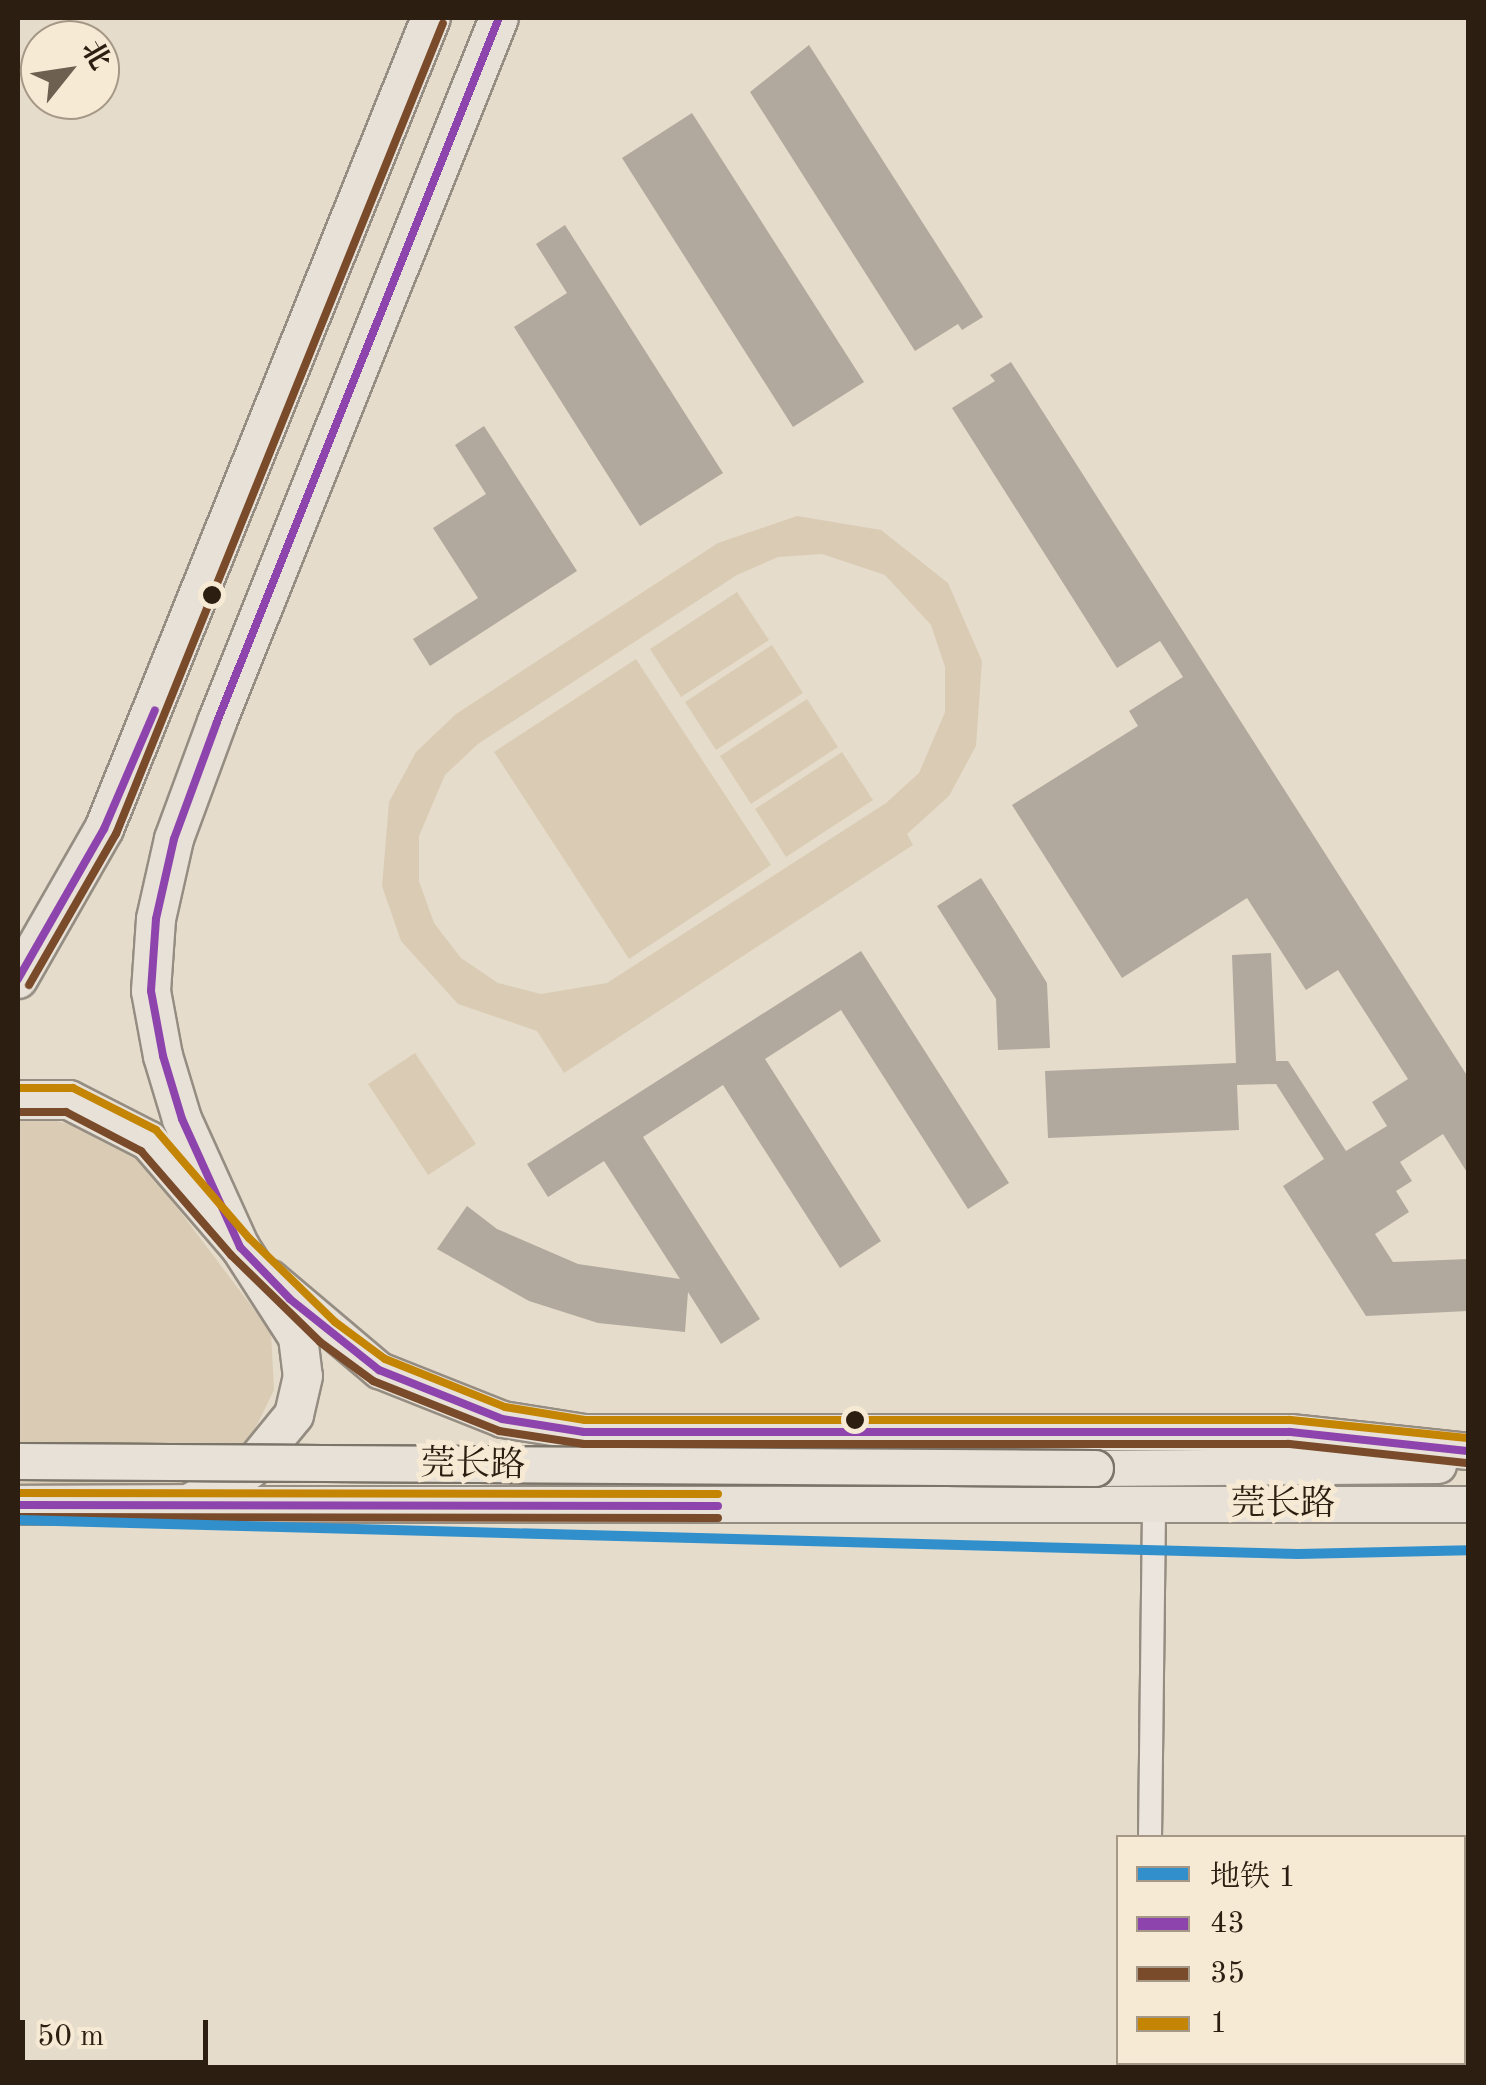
<!DOCTYPE html>
<meta charset="utf-8">
<style>
body{margin:0}
#map{position:relative;width:1486px;height:2085px;overflow:hidden;background:#e6dccb;font-family:"Old Standard TT","Noto Serif SC",serif}
div>[style]{position:absolute}
.green>*{inset:0;background:#daccb4}
.building>*{inset:0;background:#b1a99d}
.roads{filter:drop-shadow(2px 0 #958d82) drop-shadow(-2px 0 #958d82) drop-shadow(0 2px #958d82) drop-shadow(0 -2px #958d82)}
.minor>*{height:22px;margin:-11px;padding:0 11px;transform-origin:11px;border-radius:11px;background:#ebe5dd}
.primary>*{height:35px;margin:-17.5px;padding:0 17.5px;transform-origin:17.5px;border-radius:17.5px;background:#e8e1d7}
.trunk>*{height:38px;margin:-19px;padding:0 19px;transform-origin:19px;border-radius:19px;background:#e8e1d7}
.bridges{filter:drop-shadow(2px 0 #7b7469) drop-shadow(-2px 0 #7b7469) drop-shadow(0 2px #7b7469) drop-shadow(0 -2px #7b7469)}
.primary-bridge>*{height:35px;margin:-17.5px;padding:0 17.5px;transform-origin:17.5px;border-radius:17.5px;background:#e8e1d7}
.bus-1>*{height:8px;margin:-4px;padding:0 4px;transform-origin:4px;border-radius:4px;background:#8e44ad}
.bus-2>*{height:8px;margin:-4px;padding:0 4px;transform-origin:4px;border-radius:4px;background:#7a4b2a}
.bus-3>*{height:8px;margin:-4px;padding:0 4px;transform-origin:4px;border-radius:4px;background:#c48404}
.metro-1>*{height:10px;margin:-5px;padding:0 5px;transform-origin:5px;border-radius:5px;background:#3190cb}
.dots>*{width:28px;height:28px;translate:-50% -50%;box-sizing:border-box;border:5px solid #f7ead5;border-radius:50%}
span{translate:-50% -50%;white-space:nowrap;text-align:center;line-height:1.15;-webkit-text-stroke:10px #f7ead5;paint-order:stroke}
.street-label{font-size:35px;color:#2c1e10}
.frame{position:absolute;inset:0;border:20px solid #2c1e10;pointer-events:none}
.legend{position:absolute;left:1116px;top:1835px;width:350px;height:230px;box-sizing:border-box;background:#f7ead5;border:2px solid #a69886;margin:0;padding:12px 18px;list-style:none;font-size:30px;color:#2c1e10}
.legend li{display:flex;align-items:center;gap:20px;height:50px}
.legend b{width:50px;border:2px solid #a69886}
.north{position:absolute;left:20px;top:20px;width:100px;height:100px;box-sizing:border-box;background:#f7ead5;border:2px solid #a69886;border-radius:50%;rotate:60deg;font-size:28px;font-weight:700;line-height:40px;text-align:center;color:#2c1e10}
.north::after{content:'';display:block;margin:auto;width:35px;height:45px;background:#6d6051;clip-path:polygon(50% 0,100% 100%,50% 72%,0 100%)}
.scale{position:absolute;left:20px;top:2020px;width:188px;height:45px;box-sizing:border-box;border:5px solid #2c1e10;border-top:0;padding-left:12px;font-size:30px;line-height:35px;white-space:nowrap;color:#2c1e10;-webkit-text-stroke:8px #f7ead5;paint-order:stroke}
</style>
<div id="map">
<div class="green">
<i style="clip-path:polygon(evenodd,797px 516px,881px 530px,948px 583px,982px 661px,976px 746px,949px 796px,907px 834px,913px 845px,564px 1073px,537px 1031px,458px 1004px,401px 941px,382px 886px,389px 802px,416px 752px,456px 714px,718px 543px,797px 516px,822px 554px,885px 575px,931px 625px,945px 667px,945px 712px,919px 773px,886px 803px,607px 983px,541px 994px,498px 983px,461px 958px,434px 923px,419px 881px,419px 836px,445px 775px,478px 744px,737px 575px,778px 557px,822px 554px)"></i>
<i style="clip-path:polygon(737px 592px,769px 640px,681px 697px,650px 649px)"></i>
<i style="clip-path:polygon(772px 645px,803px 693px,716px 750px,685px 702px)"></i>
<i style="clip-path:polygon(636px 659px,771px 865px,629px 959px,494px 752px)"></i>
<i style="clip-path:polygon(807px 699px,838px 747px,751px 804px,720px 756px)"></i>
<i style="clip-path:polygon(842px 752px,873px 800px,786px 857px,755px 809px)"></i>
<i style="clip-path:polygon(415px 1053px,476px 1144px,428px 1175px,368px 1084px)"></i>
<i style="clip-path:polygon(18px 1111px,88px 1129px,136px 1153px,271px 1332px,274px 1390px,255px 1429px,215px 1476px,161px 1490px,18px 1495px)"></i>
</div>
<div class="building">
<i style="clip-path:polygon(809px 45px,983px 317px,962px 330px,958px 324px,915px 351px,750px 92px)"></i>
<i style="clip-path:polygon(692px 113px,864px 382px,793px 427px,622px 158px)"></i>
<i style="clip-path:polygon(565px 225px,723px 473px,640px 526px,514px 327px,567px 293px,536px 244px)"></i>
<i style="clip-path:polygon(1011px 362px,1468px 1077px,1468px 1174px,1443px 1134px,1400px 1162px,1412px 1181px,1396px 1191px,1409px 1212px,1375px 1234px,1393px 1262px,1468px 1259px,1468px 1311px,1366px 1316px,1283px 1186px,1324px 1159px,1276px 1084px,1237px 1085px,1239px 1130px,1048px 1138px,1045px 1071px,1236px 1063px,1232px 955px,1271px 953px,1276px 1061px,1288px 1061px,1346px 1151px,1387px 1126px,1372px 1102px,1408px 1079px,1338px 970px,1306px 990px,1247px 898px,1122px 978px,1012px 805px,1138px 726px,1129px 711px,1183px 677px,1160px 641px,1117px 668px,952px 408px,995px 381px,990px 375px)"></i>
<i style="clip-path:polygon(484px 426px,577px 571px,430px 666px,413px 639px,478px 598px,433px 528px,486px 494px,455px 445px)"></i>
<i style="clip-path:polygon(981px 878px,1047px 983px,1050px 1048px,998px 1050px,996px 999px,937px 906px)"></i>
<i style="clip-path:polygon(861px 951px,1009px 1183px,968px 1209px,841px 1010px,765px 1059px,881px 1241px,840px 1268px,723px 1085px,643px 1137px,760px 1319px,721px 1344px,688px 1292px,685px 1332px,598px 1323px,529px 1301px,437px 1249px,467px 1206px,497px 1229px,578px 1264px,680px 1279px,604px 1161px,548px 1197px,527px 1164px)"></i>
</div>
<div class="roads">
<div class="minor">
<i style="left:1150px;top:1838px;width:333px;rotate:-89.3deg"></i>
<i style="left:1146px;top:2068px;width:6px;rotate:-90deg"></i>
</div>
<div class="primary">
<i style="left:270px;top:1278px;width:143px;rotate:40.2deg"></i>
<i style="left:379px;top:1370px;width:132px;rotate:21.7deg"></i>
<i style="left:502px;top:1419px;width:83px;rotate:9deg"></i>
<i style="left:584px;top:1432px;width:706px"></i>
<i style="left:1290px;top:1432px;width:179px;rotate:6.1deg"></i>
<i style="left:1095px;top:1468px;width:343px;rotate:-0.5deg"></i>
<i style="left:189px;top:1504px;width:1279px"></i>
</div>
<div class="trunk">
<i style="left:18px;top:979px;width:173px;rotate:-60.2deg"></i>
<i style="left:104px;top:829px;width:874px;rotate:-68.04deg"></i>
<i style="left:18px;top:1100px;width:51px"></i>
<i style="left:69px;top:1100px;width:90px;rotate:27.1deg"></i>
<i style="left:149px;top:1141px;width:140px;rotate:49.4deg"></i>
<i style="left:240px;top:1247px;width:107px;rotate:57.2deg"></i>
<i style="left:298px;top:1337px;width:39px;rotate:83deg"></i>
<i style="left:303px;top:1376px;width:40px;rotate:103deg"></i>
<i style="left:294px;top:1415px;width:70px;rotate:129.2deg"></i>
<i style="left:250px;top:1469px;width:70px;rotate:150.2deg"></i>
<i style="left:189px;top:1504px;width:171px;rotate:179.7deg"></i>
<i style="left:240px;top:1247px;width:141px;rotate:-114.4deg"></i>
<i style="left:182px;top:1119px;width:66px;rotate:-106.8deg"></i>
<i style="left:163px;top:1056px;width:66px;rotate:-100.5deg"></i>
<i style="left:151px;top:991px;width:72px;rotate:-86deg"></i>
<i style="left:156px;top:919px;width:82px;rotate:-77.3deg"></i>
<i style="left:174px;top:839px;width:125px;rotate:-69.8deg"></i>
<i style="left:217px;top:722px;width:758px;rotate:-68.17deg"></i>
</div>
</div>
<div class="bridges">
<div class="primary-bridge">
<i style="left:18px;top:1461px;width:1077px;rotate:0.37deg"></i>
</div>
</div>
<div class="bus-1">
<i style="left:499px;top:18px;width:758px;rotate:111.83deg"></i>
<i style="left:217px;top:722px;width:125px;rotate:110.2deg"></i>
<i style="left:174px;top:839px;width:82px;rotate:102.7deg"></i>
<i style="left:156px;top:919px;width:72px;rotate:94deg"></i>
<i style="left:151px;top:991px;width:66px;rotate:79.5deg"></i>
<i style="left:163px;top:1056px;width:66px;rotate:73.2deg"></i>
<i style="left:182px;top:1119px;width:141px;rotate:65.6deg"></i>
<i style="left:240px;top:1247px;width:72px;rotate:46.1deg"></i>
<i style="left:290px;top:1299px;width:114px;rotate:38.6deg"></i>
<i style="left:379px;top:1370px;width:132px;rotate:21.7deg"></i>
<i style="left:502px;top:1419px;width:83px;rotate:9deg"></i>
<i style="left:584px;top:1432px;width:706px"></i>
<i style="left:1290px;top:1432px;width:179px;rotate:6.1deg"></i>
<i style="left:18px;top:979px;width:173px;rotate:-60.2deg"></i>
<i style="left:104px;top:829px;width:129px;rotate:-66.8deg"></i>
<i style="left:18px;top:1505px;width:700px;rotate:0.08deg"></i>
</div>
<div class="bus-2">
<i style="left:29px;top:985px;width:174px;rotate:-60.1deg"></i>
<i style="left:116px;top:834px;width:874px;rotate:-68.04deg"></i>
<i style="left:18px;top:1112px;width:48px"></i>
<i style="left:66px;top:1112px;width:85px;rotate:27.5deg"></i>
<i style="left:141px;top:1151px;width:138px;rotate:49.1deg"></i>
<i style="left:231px;top:1255px;width:124px;rotate:44.3deg"></i>
<i style="left:320px;top:1342px;width:66px;rotate:36.3deg"></i>
<i style="left:373px;top:1381px;width:136px;rotate:21.6deg"></i>
<i style="left:499px;top:1431px;width:86px;rotate:8.7deg"></i>
<i style="left:584px;top:1444px;width:705px"></i>
<i style="left:1289px;top:1444px;width:179px;rotate:6.1deg"></i>
<i style="left:18px;top:1517px;width:700px;rotate:0.08deg"></i>
</div>
<div class="bus-3">
<i style="left:18px;top:1088px;width:55px"></i>
<i style="left:73px;top:1088px;width:93px;rotate:26.8deg"></i>
<i style="left:156px;top:1130px;width:143px;rotate:49.3deg"></i>
<i style="left:249px;top:1238px;width:120px;rotate:44.3deg"></i>
<i style="left:335px;top:1322px;width:62px;rotate:36.5deg"></i>
<i style="left:385px;top:1359px;width:129px;rotate:21.8deg"></i>
<i style="left:505px;top:1407px;width:81px;rotate:9.2deg"></i>
<i style="left:585px;top:1420px;width:705px"></i>
<i style="left:1290px;top:1420px;width:179px;rotate:5.8deg"></i>
<i style="left:18px;top:1493px;width:700px;rotate:0.08deg"></i>
</div>
<div class="metro-1">
<i style="left:18px;top:1520px;width:1280px;rotate:1.52deg"></i>
<i style="left:1298px;top:1554px;width:170px;rotate:-1.3deg"></i>
</div>
<div class="dots">
<i style="left:212px;top:595px;background:#2c1e10"></i>
<i style="left:855px;top:1420px;background:#2c1e10"></i>
</div>
<div class="street-label">
<span style="left:473px;top:1466px;rotate:1deg">莞长路</span>
<span style="left:1283px;top:1505px">莞长路</span>
</div>
<div class="frame"></div>
<ul class="legend">
<li><b style="height:12px;background:#3190cb"></b>地铁 1</li>
<li><b style="height:12px;background:#8e44ad"></b>43</li>
<li><b style="height:12px;background:#7a4b2a"></b>35</li>
<li><b style="height:12px;background:#c48404"></b>1</li>
</ul>
<div class="north">北</div>
<div class="scale">50 m</div>
</div>
